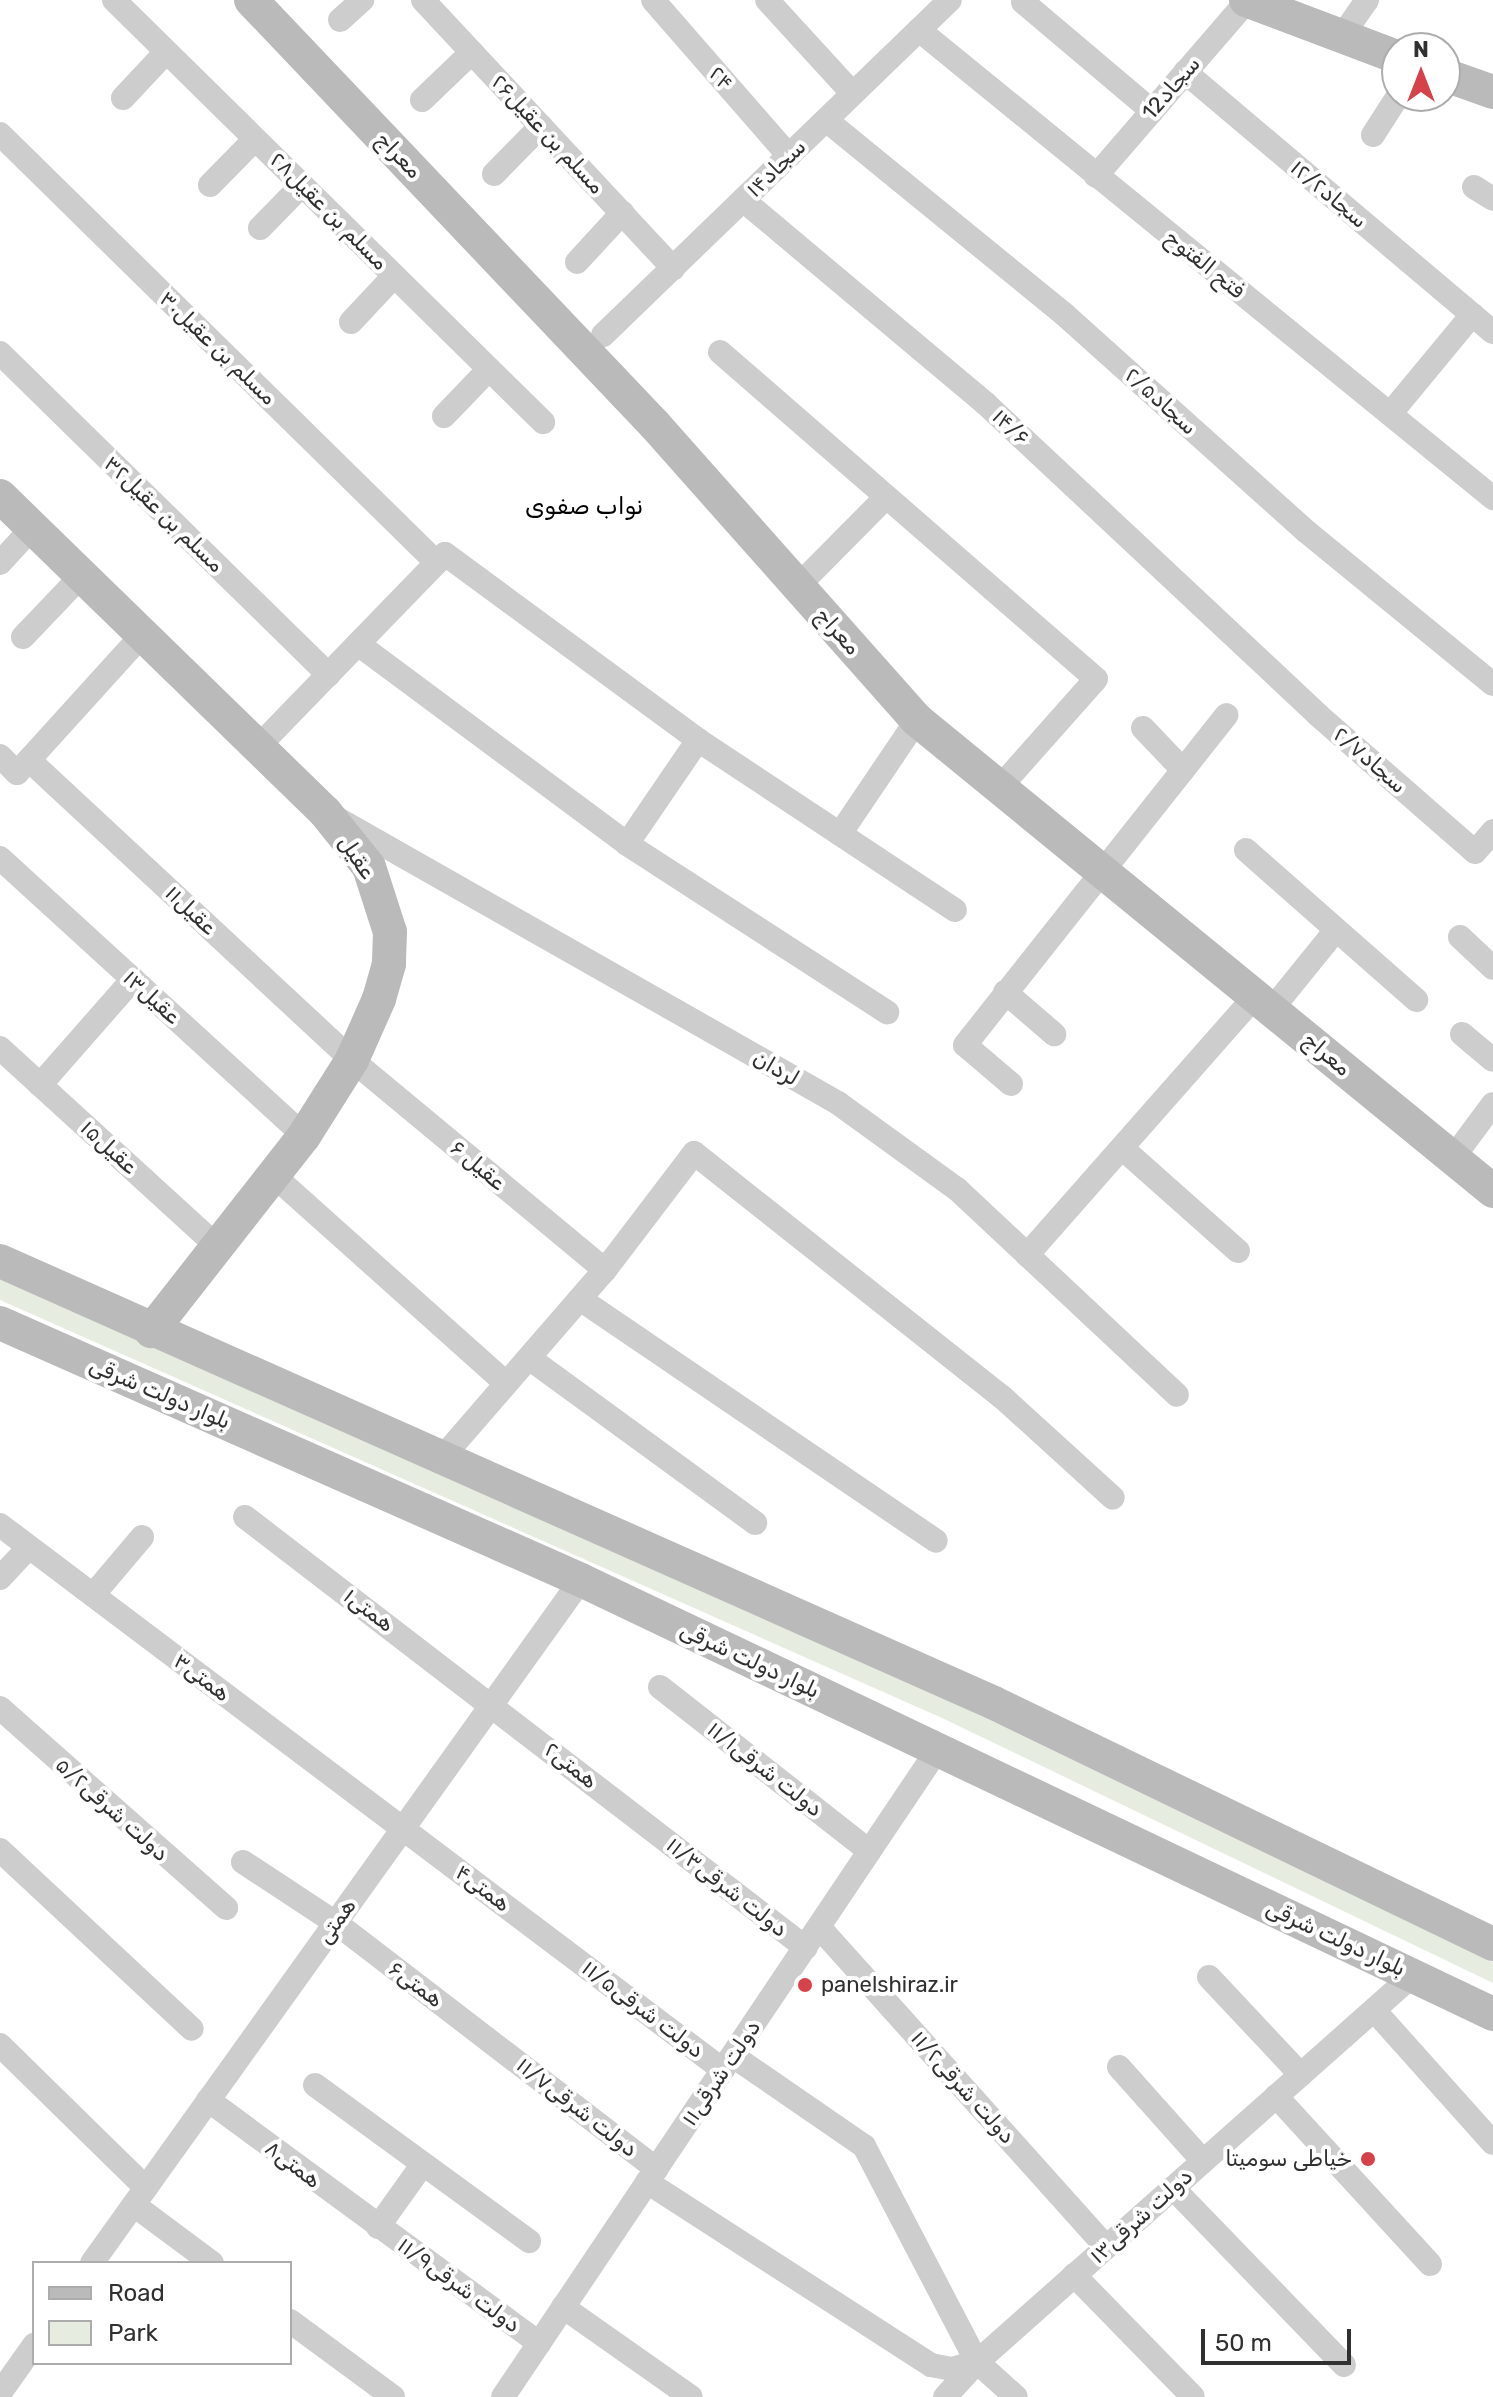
<!DOCTYPE html>
<meta charset="utf-8">
<style>
body{margin:0}
#map{position:relative;width:1493px;height:2397px;overflow:hidden;background:#fff;font-family:Rubik,Vazirmatn,sans-serif}
div>[style]{position:absolute}
.green>*{inset:0;background:#e6ecdf}
.street>*{height:24px;margin:-12px;padding:0 12px;transform-origin:12px;border-radius:12px;background:#cdcdcd}
.secondary>*{height:34px;margin:-17px;padding:0 17px;transform-origin:17px;border-radius:17px;background:#bababa}
.dots>*{width:22px;height:22px;translate:-50% -50%;box-sizing:border-box;border:4px solid #fff;border-radius:50%}
span{translate:-50% -50%;white-space:nowrap;text-align:center;line-height:1.15;-webkit-text-stroke:8px #fff;paint-order:stroke}
.street-label{font-size:22px;color:#303030}
.poi-label{font-size:22px;color:#303030}
.left{translate:0 -50%;text-align:left}
.right{translate:-100% -50%;text-align:right}
.neighbourhood-label{font-size:24px;color:#000}
.legend{position:absolute;left:32px;top:2261px;width:260px;height:104px;box-sizing:border-box;background:#fff;border:2px solid #acacac;margin:0;padding:10px 14px;list-style:none;font-size:24px;color:#303030}
.legend li{display:flex;align-items:center;gap:16px;height:40px}
.legend b{width:40px;border:2px solid #acacac}
.north{position:absolute;left:1381px;top:32px;width:80px;height:80px;box-sizing:border-box;background:#fff;border:2px solid #acacac;border-radius:50%;rotate:0deg;font-size:22px;font-weight:700;line-height:32px;text-align:center;color:#303030}
.north::after{content:'';display:block;margin:auto;width:28px;height:36px;background:#d6424a;clip-path:polygon(50% 0,100% 100%,50% 72%,0 100%)}
.scale{position:absolute;left:1201px;top:2329px;width:150px;height:36px;box-sizing:border-box;border:4px solid #303030;border-top:0;padding-left:10px;font-size:24px;line-height:28px;white-space:nowrap;color:#303030;-webkit-text-stroke:6px #fff;paint-order:stroke}
</style>
<div id="map">
<div class="green">
<i style="clip-path:polygon(0 1279px,942px 1697px,1493px 1962px,1493px 1983px,942px 1718px,0 1300px)"></i>
</div>
<div class="street">
<i style="left:114px;top:0;width:602px;rotate:44.53deg"></i>
<i style="left:423px;top:0;width:367px;rotate:47deg"></i>
<i style="left:653px;top:0;width:207px;rotate:48.9deg"></i>
<i style="left:767px;top:0;width:127px;rotate:47.5deg"></i>
<i style="left:1023px;top:2px;width:169px;rotate:40.2deg"></i>
<i style="left:340px;top:20px;width:30px;rotate:-42deg"></i>
<i style="left:919px;top:30px;width:741px;rotate:39.19deg"></i>
<i style="left:1342px;top:36px;width:44px;rotate:-55.2deg"></i>
<i style="left:1185px;top:72px;width:403px;rotate:40.2deg"></i>
<i style="left:123px;top:98px;width:63px;rotate:-46.9deg"></i>
<i style="left:422px;top:100px;width:69px;rotate:-43.8deg"></i>
<i style="left:826px;top:120px;width:308px;rotate:39.2deg"></i>
<i style="left:1065px;top:315px;width:325px;rotate:41.9deg"></i>
<i style="left:1307px;top:532px;width:240px;rotate:39.3deg"></i>
<i style="left:0;top:134px;width:612px;rotate:44.47deg"></i>
<i style="left:1373px;top:135px;width:46px;rotate:-57.3deg"></i>
<i style="left:494px;top:174px;width:67px;rotate:-45.6deg"></i>
<i style="left:1096px;top:176px;width:231px;rotate:-49.2deg"></i>
<i style="left:210px;top:185px;width:64px;rotate:-45.6deg"></i>
<i style="left:1474px;top:187px;width:22px;rotate:32deg"></i>
<i style="left:743px;top:200px;width:317px;rotate:40deg"></i>
<i style="left:986px;top:404px;width:455px;rotate:43.1deg"></i>
<i style="left:1318px;top:715px;width:208px;rotate:41.1deg"></i>
<i style="left:1475px;top:852px;width:28px;rotate:-49deg"></i>
<i style="left:260px;top:228px;width:60px;rotate:-45.7deg"></i>
<i style="left:577px;top:262px;width:67px;rotate:-47.4deg"></i>
<i style="left:351px;top:322px;width:63px;rotate:-46.9deg"></i>
<i style="left:603px;top:335px;width:482px;rotate:-44deg"></i>
<i style="left:720px;top:352px;width:498px;rotate:41deg"></i>
<i style="left:1096px;top:679px;width:144px;rotate:131.6deg"></i>
<i style="left:0;top:353px;width:460px;rotate:44.4deg"></i>
<i style="left:1390px;top:414px;width:129px;rotate:-50.4deg"></i>
<i style="left:444px;top:416px;width:65px;rotate:-46.2deg"></i>
<i style="left:0;top:563px;width:47px;rotate:-47.6deg"></i>
<i style="left:798px;top:586px;width:125px;rotate:-45.3deg"></i>
<i style="left:23px;top:637px;width:84px;rotate:-46.4deg"></i>
<i style="left:358px;top:644px;width:335px;rotate:36.6deg"></i>
<i style="left:627px;top:844px;width:310px;rotate:32.9deg"></i>
<i style="left:1143px;top:728px;width:58px;rotate:46.4deg"></i>
<i style="left:257px;top:748px;width:270px;rotate:-45.9deg"></i>
<i style="left:445px;top:554px;width:314px;rotate:36.3deg"></i>
<i style="left:698px;top:740px;width:308px;rotate:33.5deg"></i>
<i style="left:0;top:756px;width:24px;rotate:45deg"></i>
<i style="left:17px;top:773px;width:186px;rotate:-47.8deg"></i>
<i style="left:29px;top:760px;width:441px;rotate:42.9deg"></i>
<i style="left:352px;top:1060px;width:329px;rotate:39.7deg"></i>
<i style="left:336px;top:818px;width:577px;rotate:29.58deg"></i>
<i style="left:838px;top:1103px;width:147px;rotate:35.9deg"></i>
<i style="left:957px;top:1189px;width:301px;rotate:43.1deg"></i>
<i style="left:840px;top:834px;width:138px;rotate:-56deg"></i>
<i style="left:627px;top:844px;width:126px;rotate:-55.7deg"></i>
<i style="left:1246px;top:850px;width:227px;rotate:41.4deg"></i>
<i style="left:0;top:858px;width:412px;rotate:42.4deg"></i>
<i style="left:1460px;top:937px;width:45px;rotate:43.2deg"></i>
<i style="left:1005px;top:992px;width:65px;rotate:40.6deg"></i>
<i style="left:1272px;top:1009px;width:102px;rotate:-51deg"></i>
<i style="left:1462px;top:1034px;width:40px;rotate:40deg"></i>
<i style="left:0;top:1048px;width:294px;rotate:42.4deg"></i>
<i style="left:1011px;top:1084px;width:60px;rotate:-139.7deg"></i>
<i style="left:965px;top:1045px;width:421px;rotate:-51.6deg"></i>
<i style="left:40px;top:1085px;width:141px;rotate:-48.7deg"></i>
<i style="left:1122px;top:1148px;width:155px;rotate:41.6deg"></i>
<i style="left:1453px;top:1158px;width:67px;rotate:-53.5deg"></i>
<i style="left:273px;top:1175px;width:312px;rotate:41.8deg"></i>
<i style="left:1027px;top:1255px;width:346px;rotate:-48.6deg"></i>
<i style="left:580px;top:1299px;width:430px;rotate:34.2deg"></i>
<i style="left:529px;top:1358px;width:280px;rotate:36.1deg"></i>
<i style="left:441px;top:1459px;width:250px;rotate:-49.1deg"></i>
<i style="left:605px;top:1270px;width:147px;rotate:-52.7deg"></i>
<i style="left:694px;top:1153px;width:392px;rotate:38.4deg"></i>
<i style="left:1001px;top:1396px;width:151px;rotate:42.3deg"></i>
<i style="left:245px;top:1517px;width:707px;rotate:37.53deg"></i>
<i style="left:0;top:1525px;width:905px;rotate:37.01deg"></i>
<i style="left:0;top:1578px;width:42px;rotate:-46.9deg"></i>
<i style="left:93px;top:1595px;width:76px;rotate:-49.8deg"></i>
<i style="left:660px;top:1687px;width:266px;rotate:38.1deg"></i>
<i style="left:0;top:1708px;width:302px;rotate:41.5deg"></i>
<i style="left:0;top:1850px;width:262px;rotate:43deg"></i>
<i style="left:243px;top:1862px;width:111px;rotate:33.3deg"></i>
<i style="left:336px;top:1923px;width:404px;rotate:37.5deg"></i>
<i style="left:819px;top:1927px;width:430px;rotate:48.1deg"></i>
<i style="left:1209px;top:1977px;width:134px;rotate:46.8deg"></i>
<i style="left:1374px;top:2010px;width:178px;rotate:48.2deg"></i>
<i style="left:0;top:2045px;width:204px;rotate:44.4deg"></i>
<i style="left:733px;top:2056px;width:159px;rotate:34.5deg"></i>
<i style="left:864px;top:2146px;width:244px;rotate:62.4deg"></i>
<i style="left:977px;top:2362px;width:52px;rotate:41.9deg"></i>
<i style="left:1119px;top:2067px;width:126px;rotate:48.2deg"></i>
<i style="left:315px;top:2085px;width:265px;rotate:36.1deg"></i>
<i style="left:1276px;top:2096px;width:228px;rotate:47.5deg"></i>
<i style="left:208px;top:2100px;width:411px;rotate:36.3deg"></i>
<i style="left:647px;top:2182px;width:338px;rotate:32.8deg"></i>
<i style="left:931px;top:2365px;width:21px;rotate:11deg"></i>
<i style="left:952px;top:2369px;width:26px;rotate:-16deg"></i>
<i style="left:1173px;top:2188px;width:246px;rotate:46deg"></i>
<i style="left:134px;top:2205px;width:97px;rotate:36.6deg"></i>
<i style="left:378px;top:2227px;width:77px;rotate:-54.5deg"></i>
<i style="left:92px;top:2263px;width:840px;rotate:-54.4deg"></i>
<i style="left:1074px;top:2275px;width:170px;rotate:45.7deg"></i>
<i style="left:563px;top:2307px;width:156px;rotate:35.1deg"></i>
<i style="left:290px;top:2321px;width:128px;rotate:36.4deg"></i>
<i style="left:0;top:2393px;width:59px;rotate:-54.7deg"></i>
<i style="left:503px;top:2397px;width:780px;rotate:-56.13deg"></i>
<i style="left:945px;top:2397px;width:47px;rotate:-47.6deg"></i>
<i style="left:977px;top:2362px;width:583px;rotate:-41.59deg"></i>
</div>
<div class="secondary">
<i style="left:251px;top:0;width:586px;rotate:46.45deg"></i>
<i style="left:655px;top:425px;width:395px;rotate:48.4deg"></i>
<i style="left:917px;top:720px;width:744px;rotate:39.27deg"></i>
<i style="left:1246px;top:0;width:161px;rotate:20.7deg"></i>
<i style="left:1445px;top:75px;width:51px;rotate:19.5deg"></i>
<i style="left:0;top:496px;width:453px;rotate:44.2deg"></i>
<i style="left:325px;top:812px;width:70px;rotate:51.3deg"></i>
<i style="left:369px;top:867px;width:68px;rotate:72.1deg"></i>
<i style="left:390px;top:932px;width:32px;rotate:92deg"></i>
<i style="left:389px;top:964px;width:36px;rotate:106deg"></i>
<i style="left:379px;top:999px;width:67px;rotate:113.9deg"></i>
<i style="left:352px;top:1060px;width:90px;rotate:122.3deg"></i>
<i style="left:304px;top:1136px;width:248px;rotate:128.1deg"></i>
<i style="left:0;top:1261px;width:1088px;rotate:23.97deg"></i>
<i style="left:994px;top:1703px;width:554px;rotate:25.78deg"></i>
<i style="left:0;top:1323px;width:635px;rotate:23.86deg"></i>
<i style="left:581px;top:1580px;width:1010px;rotate:25.45deg"></i>
</div>
<div class="dots">
<i style="left:805px;top:1985px;background:#d6424a"></i>
<i style="left:1368px;top:2159px;background:#d6424a"></i>
</div>
<div class="street-label">
<span style="left:721px;top:78px;rotate:49deg">۲۴</span>
<span style="left:1171px;top:88px;rotate:-49deg">12سجاد</span>
<span style="left:548px;top:134px;rotate:47deg">مسلم بن عقیل۲۶</span>
<span style="left:399px;top:155px;rotate:46deg">معراج</span>
<span style="left:776px;top:168px;rotate:-44deg">۱۴سجاد</span>
<span style="left:1329px;top:194px;rotate:40deg">۱۲/۲سجاد</span>
<span style="left:329px;top:211px;rotate:45deg">مسلم بن عقیل۲۸</span>
<span style="left:1205px;top:264px;rotate:39deg">فتح الفتوح</span>
<span style="left:218px;top:348px;rotate:44deg">مسلم بن عقیل۳۰</span>
<span style="left:1161px;top:401px;rotate:42deg">۲/۵سجاد</span>
<span style="left:1011px;top:427px;rotate:43deg">۱۴/۶</span>
<span style="left:164px;top:514px;rotate:44deg">مسلم بن عقیل۳۲</span>
<span style="left:838px;top:631px;rotate:48deg">معراج</span>
<span style="left:1370px;top:760px;rotate:41deg">سجاد۲/۷</span>
<span style="left:357px;top:857px;rotate:56deg">عقیل</span>
<span style="left:191px;top:910px;rotate:43deg">عقیل۱۱</span>
<span style="left:152px;top:997px;rotate:42deg">عقیل۱۳</span>
<span style="left:1327px;top:1054px;rotate:40deg">معراج</span>
<span style="left:776px;top:1068px;rotate:30deg">لردان</span>
<span style="left:109px;top:1147px;rotate:42deg">عقیل۱۵</span>
<span style="left:478px;top:1165px;rotate:40deg">عقیل ۶</span>
<span style="left:160px;top:1393px;rotate:23deg">بلوار دولت شرقی</span>
<span style="left:369px;top:1610px;rotate:37deg">۱همتی</span>
<span style="left:750px;top:1660px;rotate:25deg">بلوار دولت شرقی</span>
<span style="left:202px;top:1677px;rotate:37deg">۳همتی</span>
<span style="left:571px;top:1765px;rotate:38deg">۲همتی</span>
<span style="left:765px;top:1769px;rotate:38deg">۱۱/۱دولت شرقی</span>
<span style="left:112px;top:1809px;rotate:42deg">۵/۲دولت شرقی</span>
<span style="left:727px;top:1887px;rotate:38deg">۱۱/۳دولت شرقی</span>
<span style="left:483px;top:1888px;rotate:37deg">۴همتی</span>
<span style="left:336px;top:1921px;rotate:-54deg">همتی</span>
<span style="left:1336px;top:1938px;rotate:25deg">بلوار دولت شرقی</span>
<span style="left:416px;top:1984px;rotate:37deg">۶همتی</span>
<span style="left:643px;top:2009px;rotate:37deg">۱۱/۵دولت شرقی</span>
<span style="left:721px;top:2073px;rotate:-56deg">۱۱دولت شرقی</span>
<span style="left:963px;top:2087px;rotate:48deg">۱۱/۲دولت شرقی</span>
<span style="left:577px;top:2107px;rotate:38deg">۱۱/۷دولت شرقی</span>
<span style="left:293px;top:2164px;rotate:37deg">همتی۸</span>
<span style="left:1141px;top:2216px;rotate:-42deg">۱۳دولت شرقی</span>
<span style="left:459px;top:2285px;rotate:36deg">۱۱/۹دولت شرقی</span>
</div>
<div class="poi-label">
<span class="left" style="left:821px;top:1985px">panelshiraz.ir</span>
<span class="right" style="left:1352px;top:2159px">خیاطی سومیتا</span>
</div>
<div class="neighbourhood-label">
<span style="left:584px;top:507px">نواب صفوی</span>
</div>
<ul class="legend">
<li><b style="height:10px;background:#bababa"></b>Road</li>
<li><b style="height:22px;background:#e6ecdf"></b>Park</li>
</ul>
<div class="north">N</div>
<div class="scale">50 m</div>
</div>
